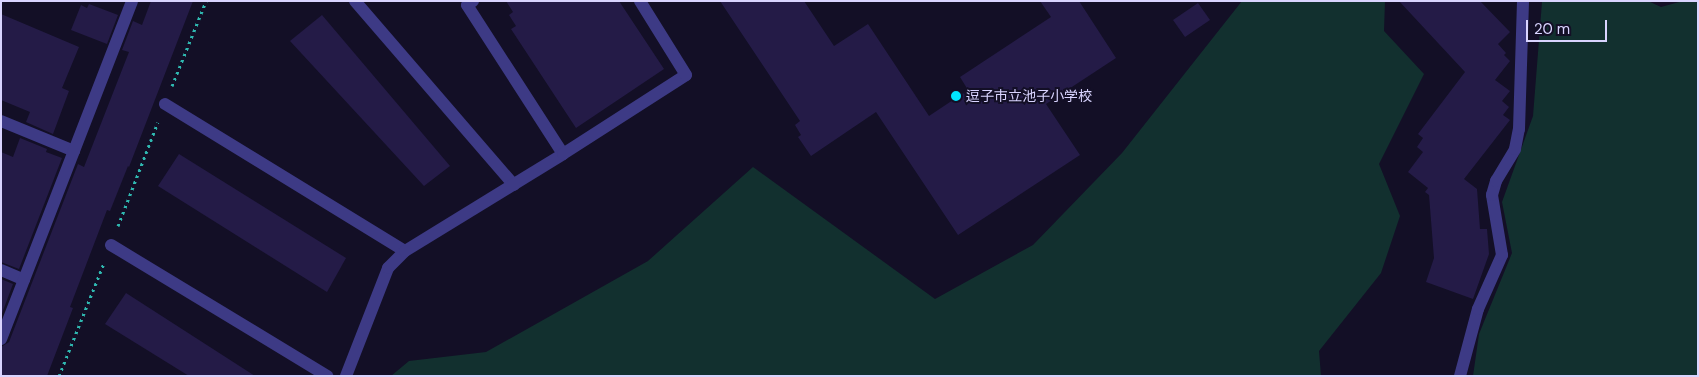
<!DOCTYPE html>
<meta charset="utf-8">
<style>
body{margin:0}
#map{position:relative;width:1699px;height:377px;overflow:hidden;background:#130f26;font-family:"DM Sans","Noto Sans JP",sans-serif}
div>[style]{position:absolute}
.green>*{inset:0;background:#12302f}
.building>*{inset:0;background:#241b47}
.path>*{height:3px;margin-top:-1.5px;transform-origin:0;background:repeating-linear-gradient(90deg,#2fb8b0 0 2.5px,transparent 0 6.5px)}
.lane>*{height:12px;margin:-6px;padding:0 6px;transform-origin:6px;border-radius:6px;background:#3d3a85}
.street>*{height:12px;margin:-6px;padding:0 6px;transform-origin:6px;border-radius:6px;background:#3d3a85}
.dots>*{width:14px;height:14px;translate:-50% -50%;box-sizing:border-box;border:2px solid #130f26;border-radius:50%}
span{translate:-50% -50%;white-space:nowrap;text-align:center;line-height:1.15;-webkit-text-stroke:4px #130f26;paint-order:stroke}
.poi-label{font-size:14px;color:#d9d4ff}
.left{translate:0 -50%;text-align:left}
.frame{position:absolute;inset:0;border:2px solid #d9d4ff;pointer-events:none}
.scale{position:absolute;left:1526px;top:20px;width:81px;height:22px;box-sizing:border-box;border:2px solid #d9d4ff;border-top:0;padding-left:6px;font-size:15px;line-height:18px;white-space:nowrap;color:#d9d4ff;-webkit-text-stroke:4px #130f26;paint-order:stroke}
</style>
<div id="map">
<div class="green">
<i style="clip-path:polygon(1242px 1px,1385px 1px,1384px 31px,1424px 74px,1379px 164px,1400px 216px,1381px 273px,1319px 351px,1321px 376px,391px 376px,409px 361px,486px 352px,648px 261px,753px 167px,935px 299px,1033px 245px,1122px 153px)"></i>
<i style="clip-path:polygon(1648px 1px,1661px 7px,1683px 1px,1698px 1px,1698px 376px,1473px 376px,1479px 334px,1512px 253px,1502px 202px,1533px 116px,1542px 2px)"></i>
</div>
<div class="building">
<i style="clip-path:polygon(151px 1px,193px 1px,129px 167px,128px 166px,110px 211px,107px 210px,70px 307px,73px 308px,47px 376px,1px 376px,1px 347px,9px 342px,78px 164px,84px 167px,129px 52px,122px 50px,133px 21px,142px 25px)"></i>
<i style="clip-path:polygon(506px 1px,619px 1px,664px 69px,576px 128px,511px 29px,516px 26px,509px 15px,513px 12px)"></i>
<i style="clip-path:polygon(720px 1px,804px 1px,834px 46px,868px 24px,929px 116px,968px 90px,960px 77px,1051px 17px,1040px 1px,1079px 1px,1116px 58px,1046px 104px,1080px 155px,958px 235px,876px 112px,811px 156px,798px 137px,801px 135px,795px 125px,800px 121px)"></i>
<i style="clip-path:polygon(1399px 1px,1480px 1px,1510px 32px,1498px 44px,1506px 53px,1504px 55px,1510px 61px,1495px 80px,1510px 91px,1502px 101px,1509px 107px,1503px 115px,1510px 120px,1464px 179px,1477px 189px,1480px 229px,1487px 229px,1489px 254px,1473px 299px,1426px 282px,1434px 258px,1429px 195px,1425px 192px,1428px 188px,1408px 172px,1423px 152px,1417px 147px,1423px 138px,1418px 134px,1465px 72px)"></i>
<i style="clip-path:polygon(1198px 3px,1210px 20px,1185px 37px,1173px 20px)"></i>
<i style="clip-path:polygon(89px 4px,118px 15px,107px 44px,71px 30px,81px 5px,87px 8px)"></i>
<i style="clip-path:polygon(1px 14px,79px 47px,62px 88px,69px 91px,53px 134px,26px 122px,30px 112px,1px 100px)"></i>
<i style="clip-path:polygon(322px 15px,450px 166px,424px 186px,290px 41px)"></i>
<i style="clip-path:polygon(20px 138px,47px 149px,46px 152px,62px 158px,19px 269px,1px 262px,1px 152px,13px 157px)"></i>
<i style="clip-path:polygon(179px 154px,346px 258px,327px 292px,158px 186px)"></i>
<i style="clip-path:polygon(1px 279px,13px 284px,1px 316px)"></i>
<i style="clip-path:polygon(126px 293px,255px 376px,189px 376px,105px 324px)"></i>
</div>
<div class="path">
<i style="left:172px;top:86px;width:92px;rotate:-68.2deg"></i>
<i style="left:118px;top:226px;width:111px;rotate:-69deg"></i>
<i style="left:59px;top:376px;width:122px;rotate:-68.3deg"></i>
</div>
<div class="lane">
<i style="left:355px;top:1px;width:243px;rotate:49.2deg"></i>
<i style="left:165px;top:104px;width:281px;rotate:31.5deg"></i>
<i style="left:111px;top:245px;width:253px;rotate:31.2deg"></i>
<i style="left:1460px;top:376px;width:69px;rotate:-75deg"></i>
<i style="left:1478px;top:309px;width:59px;rotate:-66deg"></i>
<i style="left:1502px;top:255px;width:61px;rotate:-99.5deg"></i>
<i style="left:1492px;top:195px;width:15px;rotate:-74deg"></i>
<i style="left:1496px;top:181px;width:37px;rotate:-59deg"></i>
<i style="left:1515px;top:149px;width:20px;rotate:-79deg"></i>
<i style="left:1519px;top:129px;width:128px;rotate:-88.2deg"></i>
</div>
<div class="street">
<i style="left:473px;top:1px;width:7px;rotate:146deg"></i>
<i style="left:467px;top:5px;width:177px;rotate:57.2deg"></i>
<i style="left:1px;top:121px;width:79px;rotate:22.3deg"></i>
<i style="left:1px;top:270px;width:25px;rotate:23deg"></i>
<i style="left:1px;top:339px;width:362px;rotate:-68.8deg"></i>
<i style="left:346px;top:376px;width:116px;rotate:-68.7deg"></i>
<i style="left:388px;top:268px;width:24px;rotate:-45deg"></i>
<i style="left:405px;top:251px;width:185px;rotate:-31.5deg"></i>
<i style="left:563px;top:154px;width:146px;rotate:-32.7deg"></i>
<i style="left:686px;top:75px;width:87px;rotate:-121.9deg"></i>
</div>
<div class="dots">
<i style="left:956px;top:96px;background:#00e5ff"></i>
</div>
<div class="poi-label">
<span class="left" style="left:966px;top:96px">逗子市立池子小学校</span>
</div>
<div class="frame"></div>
<div class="scale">20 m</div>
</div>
